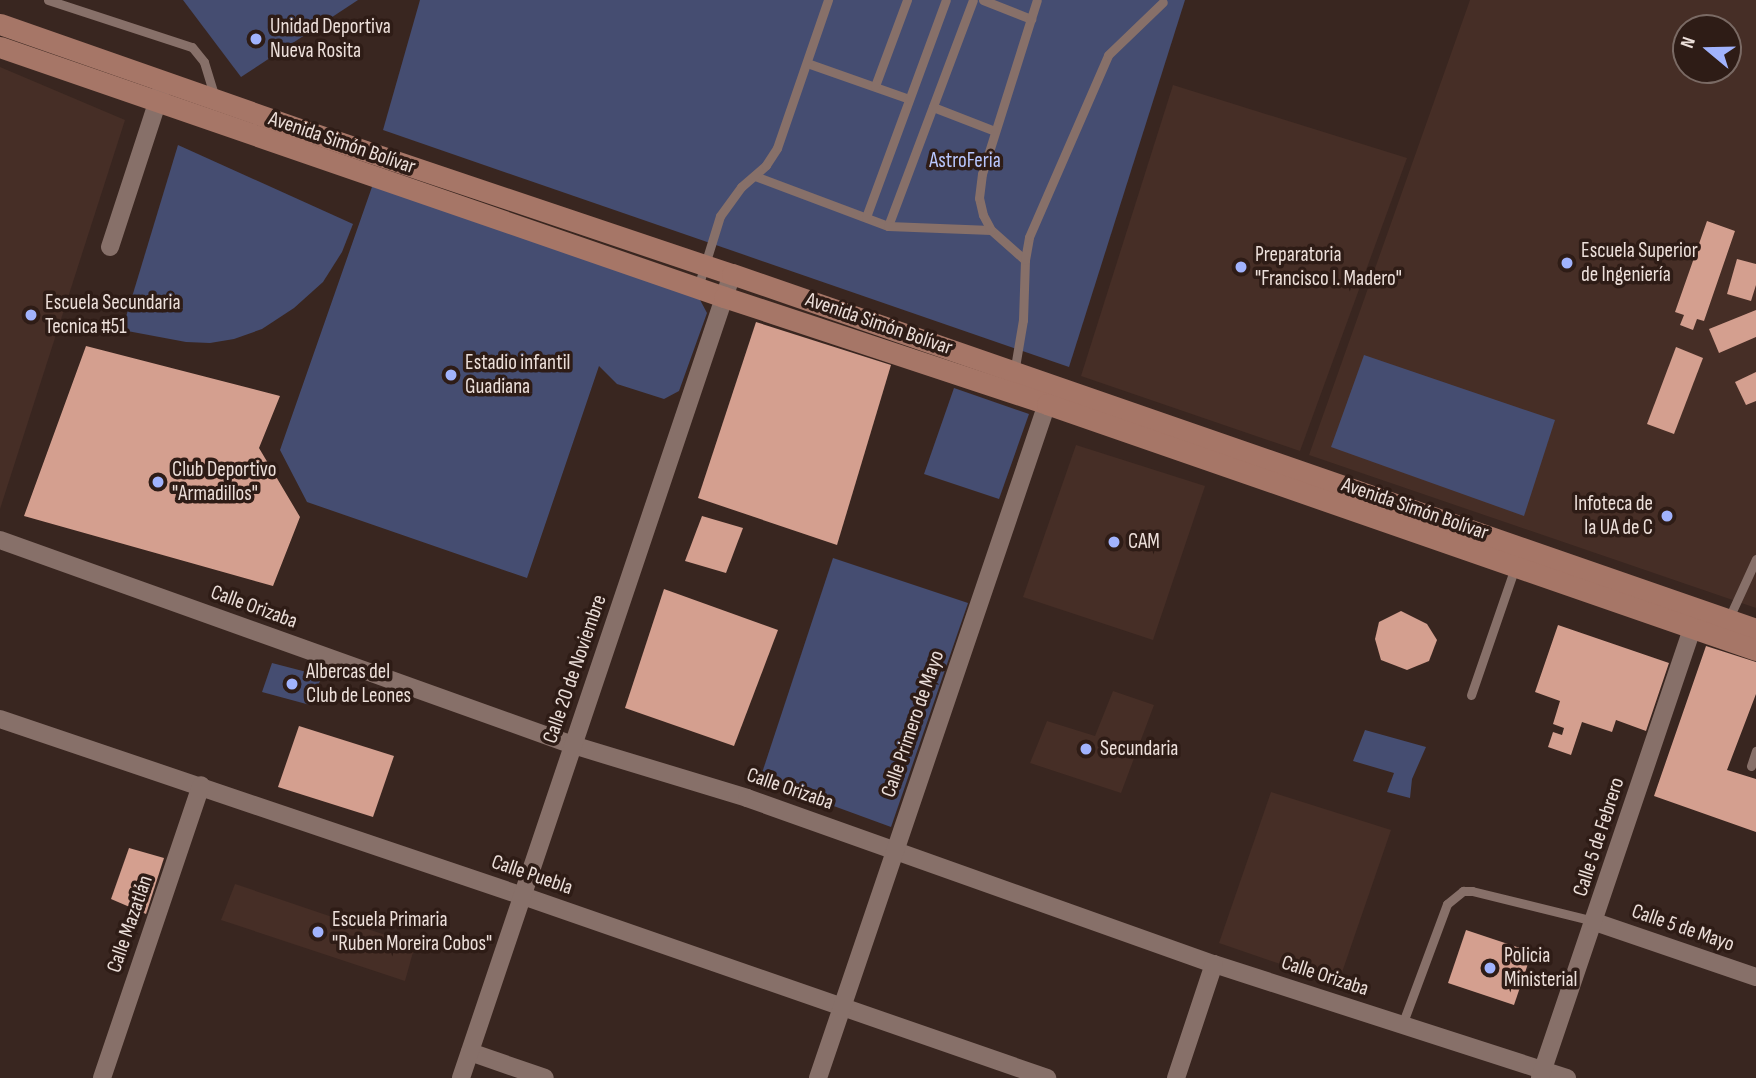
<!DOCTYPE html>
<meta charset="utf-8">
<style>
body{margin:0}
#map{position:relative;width:1756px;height:1078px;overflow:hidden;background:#392620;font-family:"Sofia Sans Condensed",sans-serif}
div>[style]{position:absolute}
.built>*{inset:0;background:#462e26}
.green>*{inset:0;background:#454d71}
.building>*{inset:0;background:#d49f8f}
.lane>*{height:9px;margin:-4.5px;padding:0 4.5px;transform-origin:4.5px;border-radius:4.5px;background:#877069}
.street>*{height:18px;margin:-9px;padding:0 9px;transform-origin:9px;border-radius:9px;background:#877069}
.secondary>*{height:21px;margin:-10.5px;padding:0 10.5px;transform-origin:10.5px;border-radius:10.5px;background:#a67667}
.dots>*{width:19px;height:19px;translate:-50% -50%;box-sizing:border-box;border:4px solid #2e1c16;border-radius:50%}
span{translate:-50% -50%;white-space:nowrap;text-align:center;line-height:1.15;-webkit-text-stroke:7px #2e1c16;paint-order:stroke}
.poi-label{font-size:21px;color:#ecdfda}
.left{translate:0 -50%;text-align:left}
.right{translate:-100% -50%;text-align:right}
.street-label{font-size:21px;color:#ecdfda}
.park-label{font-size:21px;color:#b9c7fe}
.north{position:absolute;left:1672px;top:14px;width:70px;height:70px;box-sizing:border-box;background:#2e1c16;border:2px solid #7a6a64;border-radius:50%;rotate:289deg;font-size:19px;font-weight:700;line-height:28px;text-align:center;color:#ecdfda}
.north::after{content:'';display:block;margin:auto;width:24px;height:32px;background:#a1b3fd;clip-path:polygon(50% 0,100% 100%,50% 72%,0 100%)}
</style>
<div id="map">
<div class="built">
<i style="clip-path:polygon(evenodd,1470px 0,1756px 0,1756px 608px,1309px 455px,1470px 0,1686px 28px,1728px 28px,1728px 70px,1686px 70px,1686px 28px)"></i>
<i style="clip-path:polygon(0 67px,125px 120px,0 509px)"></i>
<i style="clip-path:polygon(1173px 85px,1407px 158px,1300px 451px,1081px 376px)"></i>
<i style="clip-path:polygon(1076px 445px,1205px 486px,1153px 640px,1023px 597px)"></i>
<i style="clip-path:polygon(1113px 691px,1154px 705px,1121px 793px,1030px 763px,1047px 721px,1095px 736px)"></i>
<i style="clip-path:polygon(1271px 792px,1391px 830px,1338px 984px,1219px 943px)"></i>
<i style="clip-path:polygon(235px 884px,415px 945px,405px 981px,221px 920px)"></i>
</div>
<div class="green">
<i style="clip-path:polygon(183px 0,358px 0,241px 77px)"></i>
<i style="clip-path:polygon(420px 0,1185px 0,1069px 367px,383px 130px)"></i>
<i style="clip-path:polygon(178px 145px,353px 224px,342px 252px,323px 282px,294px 308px,262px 329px,234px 339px,210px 343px,186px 342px,122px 330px)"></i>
<i style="clip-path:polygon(373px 184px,698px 296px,707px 313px,679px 391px,664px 399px,617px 384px,599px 366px,527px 578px,307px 502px,280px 450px)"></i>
<i style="clip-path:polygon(1364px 355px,1555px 420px,1524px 516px,1331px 447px)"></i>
<i style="clip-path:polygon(954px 388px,1029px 414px,999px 499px,924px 474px)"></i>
<i style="clip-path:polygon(833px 558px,968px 603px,891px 827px,760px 779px)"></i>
<i style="clip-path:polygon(272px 663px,322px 676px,310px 705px,262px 692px)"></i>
<i style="clip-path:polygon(1365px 730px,1426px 747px,1412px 779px,1410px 798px,1387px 792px,1394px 773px,1353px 761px)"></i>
</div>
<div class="building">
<i style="clip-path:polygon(1707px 221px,1735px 231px,1704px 321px,1697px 319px,1693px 330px,1680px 325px,1684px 315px,1675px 312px)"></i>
<i style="clip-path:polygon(1737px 259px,1756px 264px,1756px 285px,1751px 301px,1727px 294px)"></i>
<i style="clip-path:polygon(1756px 310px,1756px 337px,1719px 353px,1709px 329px)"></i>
<i style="clip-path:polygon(756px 322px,891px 365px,837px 545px,698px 498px)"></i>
<i style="clip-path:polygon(86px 346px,280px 396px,259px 448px,300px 517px,273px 586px,24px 516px)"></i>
<i style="clip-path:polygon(1676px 347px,1703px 358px,1674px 434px,1647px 424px)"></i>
<i style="clip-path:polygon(1756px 372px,1756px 401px,1746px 405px,1735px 382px)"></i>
<i style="clip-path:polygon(702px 516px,743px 528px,726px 573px,685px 561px)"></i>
<i style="clip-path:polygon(664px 589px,778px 630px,734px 746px,625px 708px)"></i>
<i style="clip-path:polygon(1401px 611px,1427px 624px,1437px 640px,1429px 661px,1407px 670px,1381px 660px,1375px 639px,1379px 622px)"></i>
<i style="clip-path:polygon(1558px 625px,1669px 663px,1646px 731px,1616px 720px,1612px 732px,1582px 722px,1571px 755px,1548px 747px,1553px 732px,1562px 735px,1564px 728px,1553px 724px,1560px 701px,1535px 692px)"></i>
<i style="clip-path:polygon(1706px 646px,1756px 662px,1756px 694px,1727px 770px,1756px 779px,1756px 832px,1654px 796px)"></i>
<i style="clip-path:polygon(299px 726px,394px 756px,373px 817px,278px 787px)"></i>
<i style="clip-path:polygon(129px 848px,164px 858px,146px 914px,111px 899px)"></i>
<i style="clip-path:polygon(1466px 930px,1532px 952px,1514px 1005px,1448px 983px)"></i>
</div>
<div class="lane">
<i style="left:48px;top:0;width:151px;rotate:18.1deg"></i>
<i style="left:192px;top:47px;width:19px;rotate:51deg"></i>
<i style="left:204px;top:62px;width:37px;rotate:73deg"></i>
<i style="left:983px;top:0;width:52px;rotate:21.6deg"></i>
<i style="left:807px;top:63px;width:108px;rotate:19.4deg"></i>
<i style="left:875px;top:86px;width:92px;rotate:-69.6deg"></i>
<i style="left:933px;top:107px;width:66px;rotate:21.2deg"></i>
<i style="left:755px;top:176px;width:142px;rotate:20.6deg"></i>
<i style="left:888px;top:226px;width:241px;rotate:-69.4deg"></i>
<i style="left:866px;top:217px;width:231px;rotate:-69.8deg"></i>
<i style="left:888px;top:226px;width:103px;rotate:2.2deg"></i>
<i style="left:1025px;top:260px;width:45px;rotate:-138.6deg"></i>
<i style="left:991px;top:230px;width:17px;rotate:-118deg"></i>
<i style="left:983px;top:215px;width:17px;rotate:-103deg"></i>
<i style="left:979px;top:198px;width:24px;rotate:-83deg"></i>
<i style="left:982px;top:174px;width:182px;rotate:-72.5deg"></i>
<i style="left:698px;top:287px;width:74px;rotate:-72.8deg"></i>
<i style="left:720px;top:216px;width:36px;rotate:-54deg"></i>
<i style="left:741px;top:187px;width:33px;rotate:-41deg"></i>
<i style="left:766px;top:165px;width:20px;rotate:-57deg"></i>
<i style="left:777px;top:148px;width:157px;rotate:-71deg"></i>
<i style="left:1014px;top:373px;width:54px;rotate:-80.4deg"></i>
<i style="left:1023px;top:320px;width:60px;rotate:-88.1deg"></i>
<i style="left:1025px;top:260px;width:23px;rotate:-80deg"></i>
<i style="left:1029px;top:237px;width:198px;rotate:-66.5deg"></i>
<i style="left:1108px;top:55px;width:76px;rotate:-43.9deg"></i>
<i style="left:1729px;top:618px;width:65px;rotate:-65.4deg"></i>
<i style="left:1471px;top:695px;width:135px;rotate:-71deg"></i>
<i style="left:1751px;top:766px;width:16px;rotate:-72deg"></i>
<i style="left:1402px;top:1025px;width:129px;rotate:-69.6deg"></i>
<i style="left:1447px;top:904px;width:21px;rotate:-39deg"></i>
<i style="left:1463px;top:891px;width:9px"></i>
<i style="left:1472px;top:891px;width:126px;rotate:13.8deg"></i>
</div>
<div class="street">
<i style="left:110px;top:247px;width:164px;rotate:-71.9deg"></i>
<i style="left:0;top:540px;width:609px;rotate:19.69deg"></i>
<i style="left:573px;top:745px;width:182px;rotate:16.9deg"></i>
<i style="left:747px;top:798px;width:496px;rotate:19.6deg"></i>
<i style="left:1214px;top:964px;width:371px;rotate:17.9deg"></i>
<i style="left:0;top:719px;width:552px;rotate:18.7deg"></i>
<i style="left:523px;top:896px;width:555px;rotate:19.15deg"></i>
<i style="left:1595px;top:922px;width:170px;rotate:18.9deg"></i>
<i style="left:470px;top:1052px;width:79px;rotate:19.1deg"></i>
<i style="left:102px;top:1078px;width:309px;rotate:-71.3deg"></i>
<i style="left:461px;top:1078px;width:848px;rotate:-71.37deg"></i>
<i style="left:818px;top:1078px;width:724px;rotate:-71.24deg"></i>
<i style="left:1176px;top:1078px;width:120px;rotate:-71.6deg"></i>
<i style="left:1540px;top:1078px;width:487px;rotate:-71.3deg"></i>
</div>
<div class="secondary">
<i style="left:0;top:24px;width:330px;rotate:19.3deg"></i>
<i style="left:312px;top:133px;width:443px;rotate:18.6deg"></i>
<i style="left:732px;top:274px;width:1084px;rotate:19.12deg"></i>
<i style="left:0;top:47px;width:766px;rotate:19.05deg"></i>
<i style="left:724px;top:297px;width:340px;rotate:18.3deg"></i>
<i style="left:1047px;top:404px;width:750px;rotate:19.14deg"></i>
</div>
<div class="dots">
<i style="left:256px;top:39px;background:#a1b3fd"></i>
<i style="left:1567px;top:263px;background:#a1b3fd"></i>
<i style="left:1241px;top:267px;background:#a1b3fd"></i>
<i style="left:31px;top:315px;background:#a1b3fd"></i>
<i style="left:451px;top:375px;background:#a1b3fd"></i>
<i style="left:158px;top:482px;background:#a1b3fd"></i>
<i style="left:1667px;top:516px;background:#a1b3fd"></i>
<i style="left:1114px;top:542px;background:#a1b3fd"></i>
<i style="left:292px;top:684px;background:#a1b3fd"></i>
<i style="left:1086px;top:749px;background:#a1b3fd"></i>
<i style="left:318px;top:932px;background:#a1b3fd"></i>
<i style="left:1490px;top:968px;background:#a1b3fd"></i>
</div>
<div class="poi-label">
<span class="left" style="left:270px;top:39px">Unidad Deportiva<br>Nueva Rosita</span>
<span class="left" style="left:1581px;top:263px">Escuela Superior<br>de Ingeniería</span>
<span class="left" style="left:1255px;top:267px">Preparatoria<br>"Francisco I. Madero"</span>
<span class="left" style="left:45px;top:315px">Escuela Secundaria<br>Tecnica #51</span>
<span class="left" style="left:465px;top:375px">Estadio infantil<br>Guadiana</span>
<span class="left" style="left:172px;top:482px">Club Deportivo<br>"Armadillos"</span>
<span class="right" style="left:1653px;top:516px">Infoteca de<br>la UA de C</span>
<span class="left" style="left:1128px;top:542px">CAM</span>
<span class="left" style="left:306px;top:684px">Albercas del<br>Club de Leones</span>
<span class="left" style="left:1100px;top:749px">Secundaria</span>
<span class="left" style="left:332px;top:932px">Escuela Primaria<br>"Ruben Moreira Cobos"</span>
<span class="left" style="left:1504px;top:968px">Policia<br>Ministerial</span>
</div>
<div class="street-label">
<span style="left:342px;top:143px;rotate:19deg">Avenida Simón Bolívar</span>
<span style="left:879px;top:324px;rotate:19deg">Avenida Simón Bolívar</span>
<span style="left:1415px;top:509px;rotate:19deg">Avenida Simón Bolívar</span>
<span style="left:254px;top:607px;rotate:20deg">Calle Orizaba</span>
<span style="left:575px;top:669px;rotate:-71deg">Calle 20 de Noviembre</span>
<span style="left:913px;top:724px;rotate:-71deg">Calle Primero de Mayo</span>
<span style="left:790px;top:789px;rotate:19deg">Calle Orizaba</span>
<span style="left:1599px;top:837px;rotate:-72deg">Calle 5 de Febrero</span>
<span style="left:532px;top:875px;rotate:19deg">Calle Puebla</span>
<span style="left:130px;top:924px;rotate:-71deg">Calle Mazatlán</span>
<span style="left:1683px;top:928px;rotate:19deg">Calle 5 de Mayo</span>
<span style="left:1325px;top:976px;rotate:18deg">Calle Orizaba</span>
</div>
<div class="park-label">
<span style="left:965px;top:161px">AstroFeria</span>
</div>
<div class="north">N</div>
</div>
